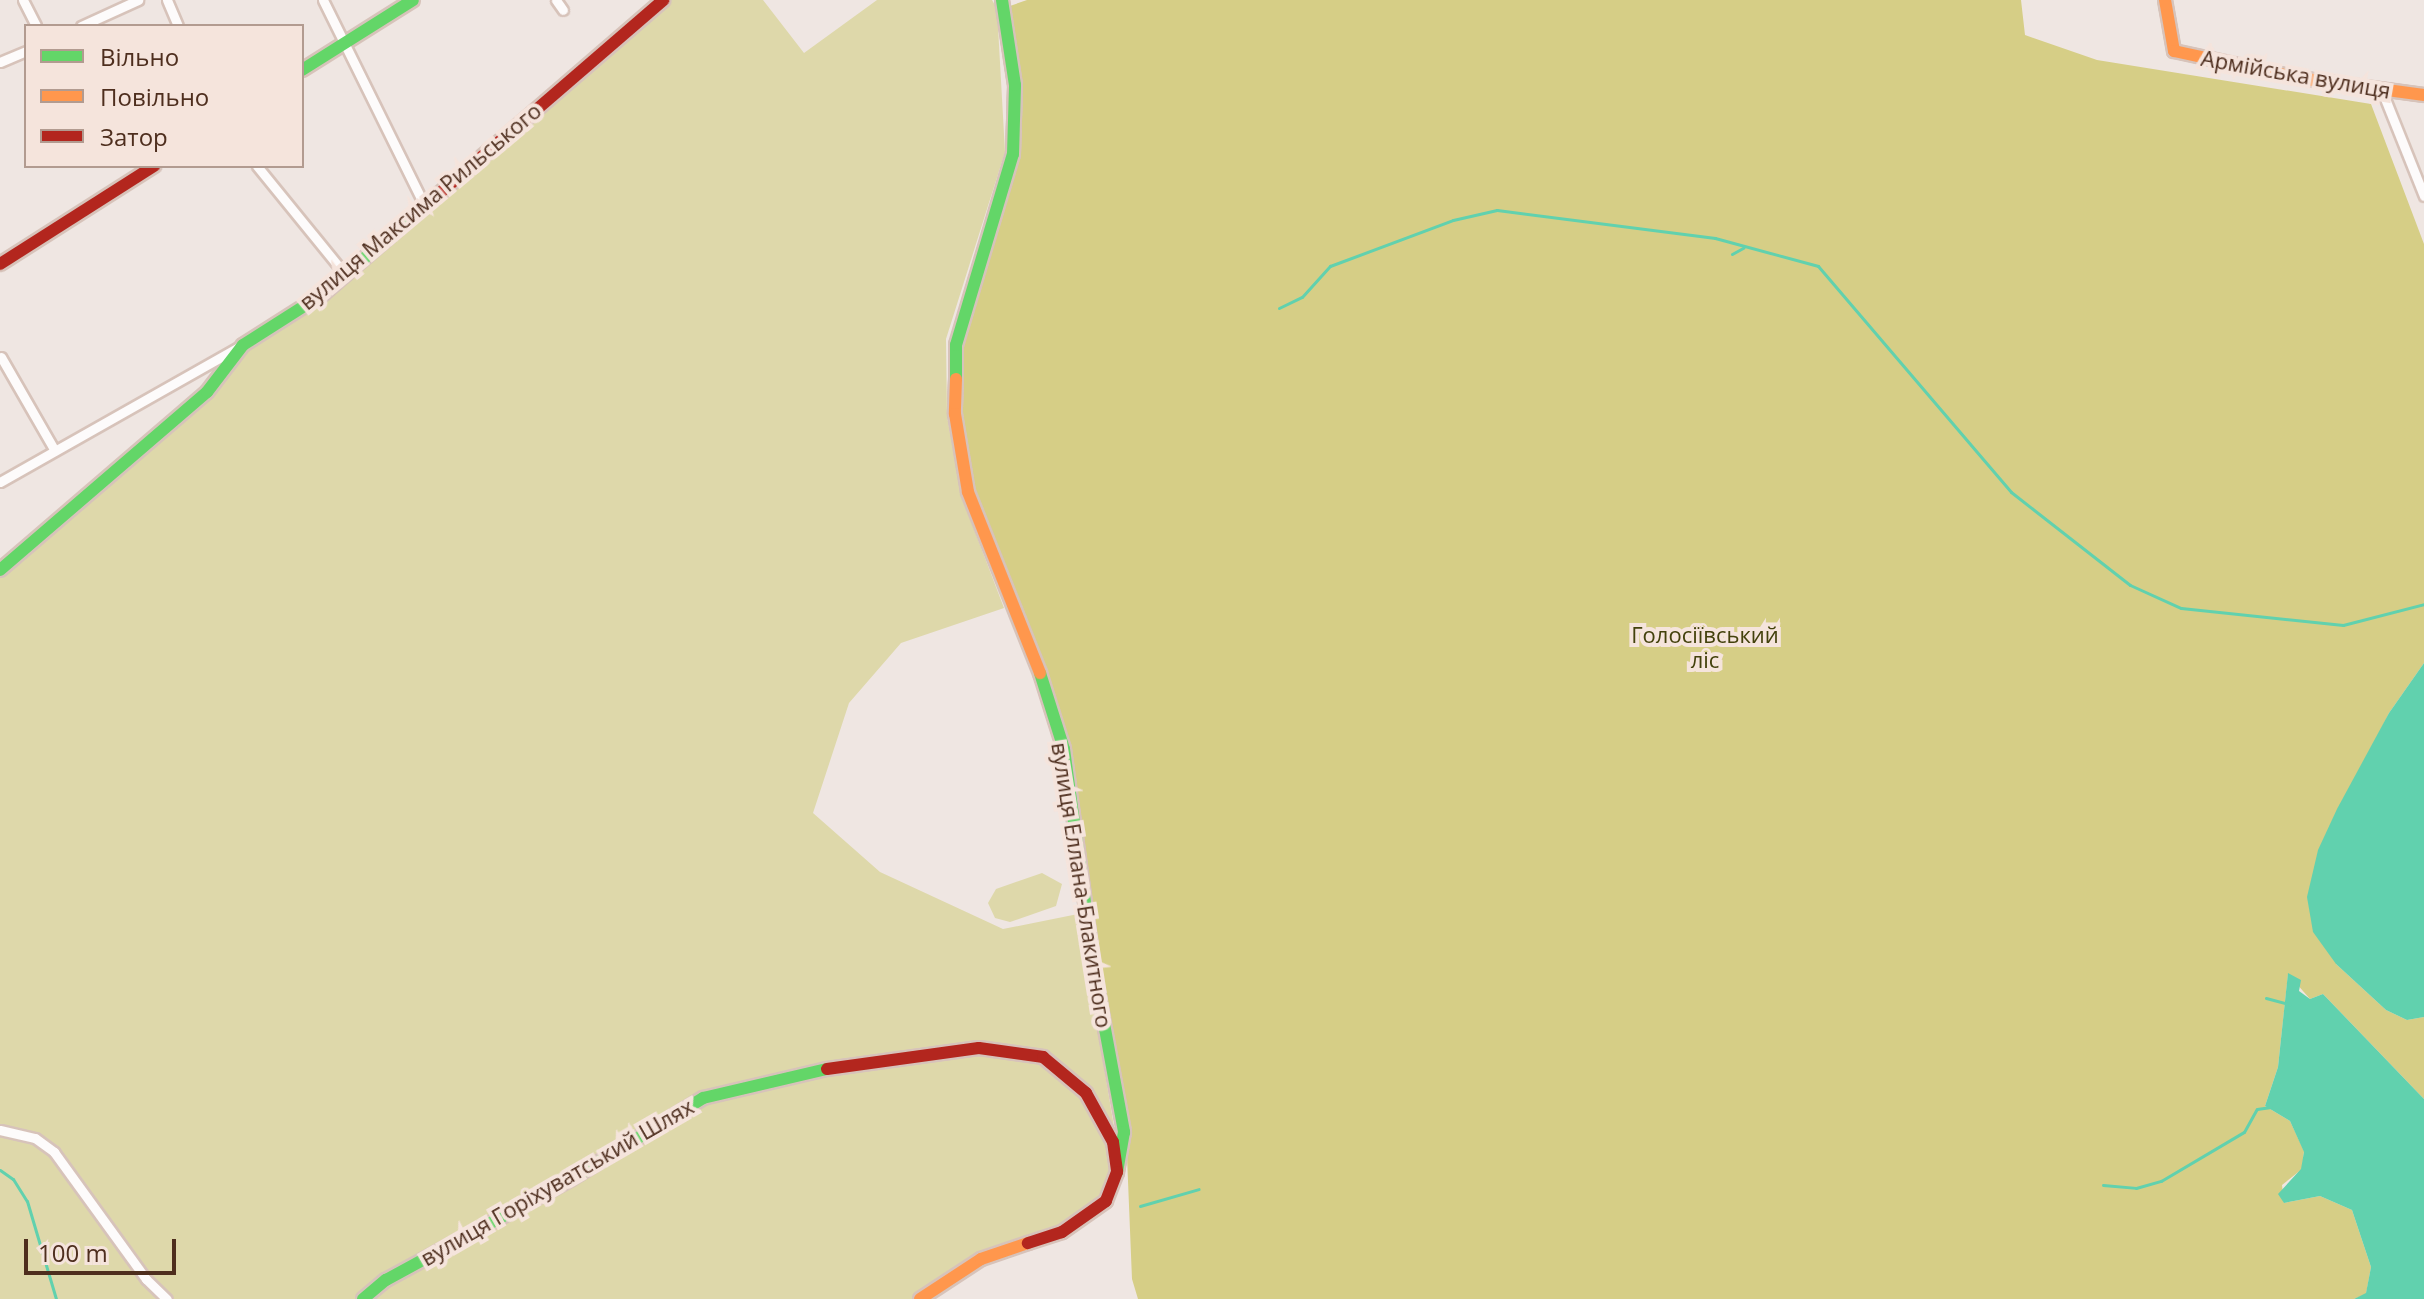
<!DOCTYPE html>
<meta charset="utf-8">
<style>
body{margin:0}
#map{position:relative;width:2424px;height:1299px;overflow:hidden;background:#efe6e2;font-family:"Open Sans",sans-serif}
div>[style]{position:absolute}
.green>*{inset:0;background:#ded8aa}
.forest>*{inset:0;background:#d6ce86}
.water>*{inset:0;background:#61d1ae}
.stream>*{height:3px;margin:-1.5px;padding:0 1.5px;transform-origin:1.5px;border-radius:1.5px;background:#61d1ae}
.roads{filter:drop-shadow(2px 0 #d7c3ba) drop-shadow(-2px 0 #d7c3ba) drop-shadow(0 2px #d7c3ba) drop-shadow(0 -2px #d7c3ba)}
.street>*{height:9px;margin:-4.5px;padding:0 4.5px;transform-origin:4.5px;border-radius:4.5px;background:#fdfbfb}
.fast>*{height:12px;margin:-6px;padding:0 6px;transform-origin:6px;border-radius:6px;background:#63d668}
.slow>*{height:12px;margin:-6px;padding:0 6px;transform-origin:6px;border-radius:6px;background:#ff974d}
.jam>*{height:12px;margin:-6px;padding:0 6px;transform-origin:6px;border-radius:6px;background:#b3261e}
span{translate:-50% -50%;white-space:nowrap;text-align:center;line-height:1.15;-webkit-text-stroke:8px #f5e4dc;paint-order:stroke}
.street-label{font-size:22px;color:#4e2e1e}
.park-label{font-size:22px;color:#43410c}
.legend{position:absolute;left:24px;top:24px;width:280px;height:144px;box-sizing:border-box;background:#f5e4dc;border:2px solid #b29b90;margin:0;padding:10px 14px;list-style:none;font-size:24px;color:#4e2e1e}
.legend li{display:flex;align-items:center;gap:16px;height:40px}
.legend b{width:40px;border:2px solid #b29b90}
.scale{position:absolute;left:24px;top:1239px;width:152px;height:36px;box-sizing:border-box;border:4px solid #4e2e1e;border-top:0;padding-left:10px;font-size:24px;line-height:28px;white-space:nowrap;color:#4e2e1e;-webkit-text-stroke:6px #f5e4dc;paint-order:stroke}
</style>
<div id="map">
<div class="green">
<i style="clip-path:polygon(670px 0,763px 0,804px 53px,877px 0,992px 0,997px 9px,1005px 152px,946px 339px,947px 416px,961px 495px,1004px 608px,901px 643px,849px 703px,813px 813px,880px 872px,1003px 929px,1078px 914px,1118px 1150px,1103px 1198px,1060px 1228px,979px 1254px,914px 1299px,0 1299px,0 574px,237px 358px,328px 294px)"></i>
<i style="clip-path:polygon(1042px 873px,1062px 884px,1056px 906px,1010px 922px,995px 918px,988px 903px,996px 889px)"></i>
</div>
<div class="forest">
<i style="clip-path:polygon(1027px 0,2021px 0,2025px 35px,2097px 60px,2371px 104px,2424px 244px,2424px 663px,2389px 713px,2368px 756px,2336px 964px,2386px 1010px,2407px 1020px,2424px 1017px,2424px 1099px,2323px 994px,2310px 999px,2288px 974px,2278px 1067px,2265px 1106px,2290px 1121px,2304px 1151px,2302px 1169px,2282px 1185px,2284px 1203px,2320px 1196px,2352px 1210px,2371px 1267px,2366px 1294px,2354px 1299px,1138px 1299px,1132px 1279px,1126px 1132px,1067px 748px,971px 492px,959px 413px,958px 346px,1016px 155px,1007px 7px)"></i>
</div>
<div class="water">
<i style="clip-path:polygon(2424px 663px,2424px 1017px,2407px 1020px,2386px 1010px,2336px 964px,2313px 932px,2307px 897px,2318px 850px,2337px 809px,2389px 713px)"></i>
<i style="clip-path:polygon(2288px 973px,2301px 980px,2299px 991px,2310px 999px,2323px 994px,2424px 1099px,2424px 1299px,2354px 1299px,2366px 1293px,2371px 1267px,2352px 1210px,2320px 1196px,2284px 1203px,2278px 1194px,2301px 1169px,2304px 1152px,2290px 1121px,2265px 1106px,2278px 1067px)"></i>
</div>
<div class="stream">
<i style="left:1732px;top:254px;width:13px;rotate:-29deg"></i>
<i style="left:1279px;top:308px;width:25px;rotate:-26deg"></i>
<i style="left:1302px;top:297px;width:42px;rotate:-47.9deg"></i>
<i style="left:1330px;top:266px;width:131px;rotate:-20.5deg"></i>
<i style="left:1453px;top:220px;width:45px;rotate:-12.8deg"></i>
<i style="left:1497px;top:210px;width:220px;rotate:7.3deg"></i>
<i style="left:1715px;top:238px;width:107px;rotate:15.2deg"></i>
<i style="left:1818px;top:266px;width:297px;rotate:49.5deg"></i>
<i style="left:2011px;top:492px;width:151px;rotate:38deg"></i>
<i style="left:2130px;top:585px;width:56px;rotate:24.3deg"></i>
<i style="left:2181px;top:608px;width:163px;rotate:6deg"></i>
<i style="left:2343px;top:625px;width:84px;rotate:-14.5deg"></i>
<i style="left:2266px;top:998px;width:24px;rotate:15deg"></i>
<i style="left:0;top:1170px;width:16px;rotate:35deg"></i>
<i style="left:13px;top:1179px;width:26px;rotate:58deg"></i>
<i style="left:27px;top:1201px;width:102px;rotate:73.5deg"></i>
<i style="left:2103px;top:1185px;width:33px;rotate:5deg"></i>
<i style="left:2136px;top:1188px;width:26px;rotate:-16deg"></i>
<i style="left:2161px;top:1181px;width:96px;rotate:-30.6deg"></i>
<i style="left:2244px;top:1132px;width:26px;rotate:-61deg"></i>
<i style="left:2257px;top:1109px;width:14px;rotate:-8deg"></i>
<i style="left:1140px;top:1206px;width:61px;rotate:-16.1deg"></i>
</div>
<div class="roads">
<div class="street">
<i style="left:23px;top:0;width:29px;rotate:63deg"></i>
<i style="left:167px;top:0;width:28px;rotate:67deg"></i>
<i style="left:323px;top:0;width:228px;rotate:63.7deg"></i>
<i style="left:556px;top:0;width:12px;rotate:55deg"></i>
<i style="left:81px;top:26px;width:63px;rotate:-24.5deg"></i>
<i style="left:0;top:62px;width:28px;rotate:-23deg"></i>
<i style="left:2382px;top:91px;width:113px;rotate:68.2deg"></i>
<i style="left:257px;top:166px;width:136px;rotate:50.9deg"></i>
<i style="left:1px;top:357px;width:108px;rotate:60.1deg"></i>
<i style="left:0;top:482px;width:276px;rotate:-29.5deg"></i>
<i style="left:0;top:1130px;width:36px;rotate:13deg"></i>
<i style="left:35px;top:1138px;width:24px;rotate:36deg"></i>
<i style="left:54px;top:1152px;width:157px;rotate:54.1deg"></i>
<i style="left:146px;top:1279px;width:29px;rotate:44deg"></i>
</div>
<div class="fast">
<i style="left:302px;top:70px;width:131px;rotate:-32.2deg"></i>
<i style="left:956px;top:379px;width:34px;rotate:-90deg"></i>
<i style="left:956px;top:345px;width:199px;rotate:-73.4deg"></i>
<i style="left:1013px;top:154px;width:69px;rotate:-88.3deg"></i>
<i style="left:1015px;top:85px;width:86px;rotate:-98.7deg"></i>
<i style="left:0;top:570px;width:273px;rotate:-40.7deg"></i>
<i style="left:207px;top:392px;width:59px;rotate:-52.5deg"></i>
<i style="left:243px;top:345px;width:95px;rotate:-32.5deg"></i>
<i style="left:323px;top:294px;width:118px;rotate:-40.9deg"></i>
<i style="left:1040px;top:673px;width:80px;rotate:72.5deg"></i>
<i style="left:1064px;top:749px;width:228px;rotate:82.2deg"></i>
<i style="left:1095px;top:975px;width:160px;rotate:79.5deg"></i>
<i style="left:1124px;top:1132px;width:41px;rotate:99.9deg"></i>
<i style="left:363px;top:1299px;width:30px;rotate:-40deg"></i>
<i style="left:386px;top:1280px;width:211px;rotate:-28.6deg"></i>
<i style="left:571px;top:1179px;width:155px;rotate:-31.5deg"></i>
<i style="left:703px;top:1098px;width:127px;rotate:-13.2deg"></i>
</div>
<div class="slow">
<i style="left:2165px;top:0;width:52px;rotate:80deg"></i>
<i style="left:2174px;top:51px;width:128px;rotate:12.2deg"></i>
<i style="left:2299px;top:78px;width:126px;rotate:7.7deg"></i>
<i style="left:956px;top:379px;width:35px;rotate:92deg"></i>
<i style="left:955px;top:414px;width:79px;rotate:80.5deg"></i>
<i style="left:968px;top:492px;width:195px;rotate:68.3deg"></i>
<i style="left:920px;top:1299px;width:73px;rotate:-33.3deg"></i>
<i style="left:981px;top:1259px;width:50px;rotate:-18.8deg"></i>
</div>
<div class="jam">
<i style="left:412px;top:217px;width:332px;rotate:-40.8deg"></i>
<i style="left:0;top:264px;width:183px;rotate:-32.5deg"></i>
<i style="left:827px;top:1069px;width:153px;rotate:-7.9deg"></i>
<i style="left:979px;top:1048px;width:65px;rotate:8deg"></i>
<i style="left:1043px;top:1057px;width:56px;rotate:39.9deg"></i>
<i style="left:1086px;top:1093px;width:56px;rotate:61.1deg"></i>
<i style="left:1113px;top:1142px;width:30px;rotate:82deg"></i>
<i style="left:1117px;top:1172px;width:31px;rotate:111deg"></i>
<i style="left:1106px;top:1201px;width:54px;rotate:144.8deg"></i>
<i style="left:1062px;top:1232px;width:36px;rotate:162deg"></i>
</div>
</div>
<div class="street-label">
<span style="left:2296px;top:74px;rotate:10deg">Армійська вулиця</span>
<span style="left:420px;top:206px;rotate:-40deg">вулиця Максима Рильського</span>
<span style="left:1082px;top:885px;rotate:81deg">вулиця Еллана-Блакитного</span>
<span style="left:557px;top:1182px;rotate:-30deg">вулиця Горіхуватський Шлях</span>
</div>
<div class="park-label">
<span style="left:1705px;top:647px">Голосіївський<br>ліс</span>
</div>
<ul class="legend">
<li><b style="height:10px;background:#63d668"></b>Вільно</li>
<li><b style="height:10px;background:#ff974d"></b>Повільно</li>
<li><b style="height:10px;background:#b3261e"></b>Затор</li>
</ul>
<div class="scale">100 m</div>
</div>
